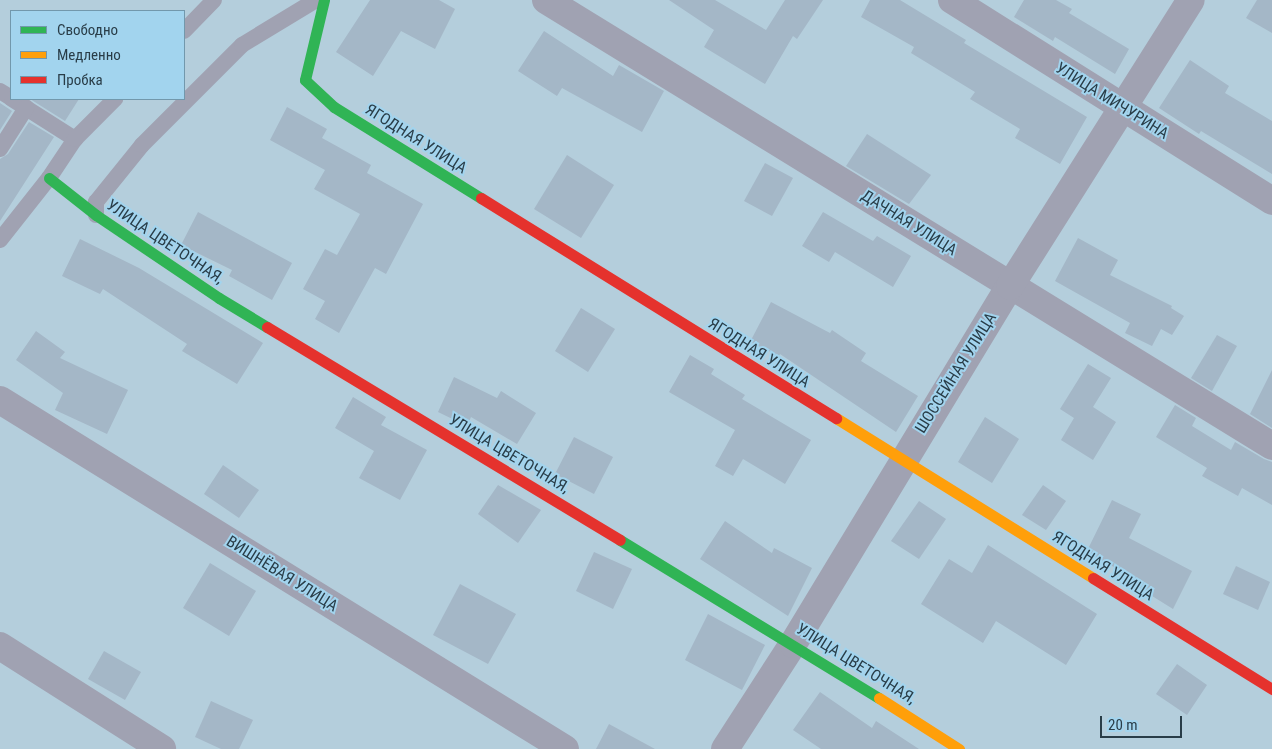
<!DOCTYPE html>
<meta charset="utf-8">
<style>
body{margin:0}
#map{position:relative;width:1272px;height:749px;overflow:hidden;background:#b4cedc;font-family:"Roboto Condensed",sans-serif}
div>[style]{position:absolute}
.building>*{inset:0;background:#a4b7c7}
.lane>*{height:16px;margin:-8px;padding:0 8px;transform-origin:8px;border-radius:8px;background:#a0a2b2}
.street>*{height:28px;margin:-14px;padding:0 14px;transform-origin:14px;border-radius:14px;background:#a0a2b2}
.fast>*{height:11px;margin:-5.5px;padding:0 5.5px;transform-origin:5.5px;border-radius:5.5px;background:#30b455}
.slow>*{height:11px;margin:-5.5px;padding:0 5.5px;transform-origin:5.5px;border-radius:5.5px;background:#ff9f0a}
.jam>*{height:11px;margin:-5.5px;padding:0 5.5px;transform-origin:5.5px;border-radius:5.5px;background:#e5322d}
span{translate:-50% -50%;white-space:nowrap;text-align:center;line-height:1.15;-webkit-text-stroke:4px #a2d4ee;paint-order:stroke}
.street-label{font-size:16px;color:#293d48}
.legend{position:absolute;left:10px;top:10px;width:175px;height:90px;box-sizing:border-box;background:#a2d4ee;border:1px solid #7298ac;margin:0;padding:6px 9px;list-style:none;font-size:15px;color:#293d48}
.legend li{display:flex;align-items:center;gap:10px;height:25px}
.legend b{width:25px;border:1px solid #7298ac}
.scale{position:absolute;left:1100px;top:716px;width:82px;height:22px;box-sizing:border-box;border:2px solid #293d48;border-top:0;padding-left:6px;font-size:15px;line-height:18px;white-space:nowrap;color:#293d48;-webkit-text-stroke:4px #a2d4ee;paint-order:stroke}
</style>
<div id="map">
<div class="building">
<i style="clip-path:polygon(370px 0,439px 0,455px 9px,435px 49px,401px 31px,373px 76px,336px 52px)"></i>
<i style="clip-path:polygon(669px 0,715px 0,766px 30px,785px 0,823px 0,797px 39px,793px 36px,765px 84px,704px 47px,714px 30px)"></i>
<i style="clip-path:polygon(870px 0,900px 0,966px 40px,964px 43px,1087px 117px,1060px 164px,1015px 138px,1020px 129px,970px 99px,975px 92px,911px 53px,914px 47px,861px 17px)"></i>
<i style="clip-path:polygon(1024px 0,1056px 0,1072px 9px,1069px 13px,1129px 49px,1115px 74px,1055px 37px,1053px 41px,1014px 17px)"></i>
<i style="clip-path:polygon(1257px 0,1272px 0,1272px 33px,1246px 18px)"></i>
<i style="clip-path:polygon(544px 31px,613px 76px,619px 65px,664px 91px,642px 132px,562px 88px,557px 96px,518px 71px)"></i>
<i style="clip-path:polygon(1190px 60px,1229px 86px,1225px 93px,1272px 121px,1272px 174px,1201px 131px,1199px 134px,1159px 108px)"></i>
<i style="clip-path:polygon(30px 99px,79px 99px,65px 121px)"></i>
<i style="clip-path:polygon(0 103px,12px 111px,0 130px)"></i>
<i style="clip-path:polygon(287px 107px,327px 129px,322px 138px,371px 165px,367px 173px,423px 204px,386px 274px,375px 268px,339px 333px,315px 319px,325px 301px,303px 289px,325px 249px,337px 255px,360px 214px,314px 189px,325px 170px,270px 140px)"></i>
<i style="clip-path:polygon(29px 122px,54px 137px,0 221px,0 159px,8px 154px)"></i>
<i style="clip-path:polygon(867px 134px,931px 175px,909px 204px,846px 166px)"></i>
<i style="clip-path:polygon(567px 155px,614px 185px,581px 238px,534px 209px)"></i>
<i style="clip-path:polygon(765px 163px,793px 178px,772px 216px,744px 201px)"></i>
<i style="clip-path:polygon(198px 212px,292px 263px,272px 300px,229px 276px,232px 270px,181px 245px)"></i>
<i style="clip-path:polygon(823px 212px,873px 241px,877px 236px,911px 256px,893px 287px,835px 252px,829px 262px,802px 246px)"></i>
<i style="clip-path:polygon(1078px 238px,1118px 260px,1110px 275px,1172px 306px,1171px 308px,1184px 316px,1172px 335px,1161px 329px,1152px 346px,1125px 333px,1130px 323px,1055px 281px)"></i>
<i style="clip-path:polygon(80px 239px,139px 268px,263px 343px,237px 384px,182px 351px,187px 344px,103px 289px,100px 294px,62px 276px)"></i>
<i style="clip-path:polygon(771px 302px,830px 333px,832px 330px,866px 353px,861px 361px,918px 396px,896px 432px,780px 354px,779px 356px,750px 342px)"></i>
<i style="clip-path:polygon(581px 308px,615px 329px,588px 372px,555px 351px)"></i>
<i style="clip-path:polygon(36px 331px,65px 352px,60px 358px,128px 390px,107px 434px,55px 410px,63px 393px,16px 360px)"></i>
<i style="clip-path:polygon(1217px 335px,1237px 346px,1212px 391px,1191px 378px)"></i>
<i style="clip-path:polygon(690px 355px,714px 369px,711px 374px,745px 395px,742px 399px,811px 440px,785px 484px,743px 459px,733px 476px,715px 466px,735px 430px,669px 392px)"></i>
<i style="clip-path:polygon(1088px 364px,1111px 378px,1093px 407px,1116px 422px,1093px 460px,1061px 440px,1074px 418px,1060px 409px)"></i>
<i style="clip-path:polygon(1272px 370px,1272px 428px,1250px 414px)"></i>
<i style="clip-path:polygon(454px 377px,497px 398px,501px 391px,536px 413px,517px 444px,471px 417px,467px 426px,438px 412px)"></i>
<i style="clip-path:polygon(353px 397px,386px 417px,381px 425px,427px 450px,400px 500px,359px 478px,374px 451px,335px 428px)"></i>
<i style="clip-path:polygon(1175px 405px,1196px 418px,1192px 426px,1231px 450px,1235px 442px,1264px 459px,1272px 462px,1272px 505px,1242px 488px,1238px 496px,1202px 476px,1207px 468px,1156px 437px)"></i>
<i style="clip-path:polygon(985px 417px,1019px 439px,992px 483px,958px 462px)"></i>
<i style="clip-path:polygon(574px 437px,613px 457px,594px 494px,555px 474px)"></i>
<i style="clip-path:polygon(223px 465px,259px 490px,239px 518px,204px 494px)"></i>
<i style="clip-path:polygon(498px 485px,541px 510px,518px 543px,478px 514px)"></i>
<i style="clip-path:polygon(1043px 485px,1066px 501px,1046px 530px,1022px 515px)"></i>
<i style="clip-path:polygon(1112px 500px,1141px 514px,1129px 538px,1192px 571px,1173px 609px,1136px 586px,1140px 580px,1086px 553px)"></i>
<i style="clip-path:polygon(919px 501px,946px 519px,919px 559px,891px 541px)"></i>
<i style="clip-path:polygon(725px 521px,772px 553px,774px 548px,812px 568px,788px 616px,700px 559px)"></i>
<i style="clip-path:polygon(988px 545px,1097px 614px,1066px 665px,996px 621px,983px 643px,921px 604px,949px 559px,972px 573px)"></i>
<i style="clip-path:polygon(594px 552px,632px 569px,613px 609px,576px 591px)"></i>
<i style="clip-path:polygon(210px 563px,256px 591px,229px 636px,183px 608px)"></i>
<i style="clip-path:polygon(1236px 566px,1270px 582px,1258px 610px,1223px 594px)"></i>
<i style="clip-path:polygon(460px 584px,516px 614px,488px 664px,433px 635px)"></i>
<i style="clip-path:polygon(708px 614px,765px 645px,742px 690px,685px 660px)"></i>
<i style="clip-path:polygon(104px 651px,141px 672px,125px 700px,88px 679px)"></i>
<i style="clip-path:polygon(1177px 664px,1207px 685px,1187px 715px,1156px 694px)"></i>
<i style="clip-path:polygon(820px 692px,872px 728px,876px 721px,919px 749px,821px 749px,793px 730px)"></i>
<i style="clip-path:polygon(211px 701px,253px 720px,239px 749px,221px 749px,195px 737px)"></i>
<i style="clip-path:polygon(609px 724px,655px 749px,596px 749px)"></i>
</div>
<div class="lane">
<i style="left:184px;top:31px;width:43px;rotate:-45.9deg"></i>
<i style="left:0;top:91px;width:13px;rotate:32deg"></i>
<i style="left:12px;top:99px;width:75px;rotate:32.4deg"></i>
<i style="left:0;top:149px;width:49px;rotate:-57.6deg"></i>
<i style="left:96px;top:215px;width:13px;rotate:-90deg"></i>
<i style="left:96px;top:202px;width:73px;rotate:-51.1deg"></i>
<i style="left:142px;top:145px;width:141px;rotate:-45deg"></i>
<i style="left:242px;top:45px;width:87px;rotate:-31.3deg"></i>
<i style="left:0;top:240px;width:79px;rotate:-51.7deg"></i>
<i style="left:49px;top:178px;width:47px;rotate:-56.3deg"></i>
<i style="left:75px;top:139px;width:57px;rotate:-45deg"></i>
</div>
<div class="street">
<i style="left:546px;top:0;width:852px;rotate:31.56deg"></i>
<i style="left:952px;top:0;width:378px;rotate:32.1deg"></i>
<i style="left:0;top:400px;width:664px;rotate:31.7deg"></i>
<i style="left:0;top:646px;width:192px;rotate:32.4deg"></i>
<i style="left:725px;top:749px;width:125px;rotate:-57.1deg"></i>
<i style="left:793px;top:644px;width:419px;rotate:-58.8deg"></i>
<i style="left:1010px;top:286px;width:338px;rotate:-57.7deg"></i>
</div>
<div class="fast">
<i style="left:324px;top:0;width:82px;rotate:103.4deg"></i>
<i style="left:305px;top:80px;width:40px;rotate:43deg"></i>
<i style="left:334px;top:107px;width:173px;rotate:31.8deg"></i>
<i style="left:49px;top:178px;width:60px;rotate:38.2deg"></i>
<i style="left:96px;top:215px;width:148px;rotate:34deg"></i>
<i style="left:219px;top:298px;width:56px;rotate:31.1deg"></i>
<i style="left:620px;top:540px;width:303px;rotate:31.4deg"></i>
</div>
<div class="slow">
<i style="left:836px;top:418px;width:303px;rotate:31.9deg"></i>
<i style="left:879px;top:698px;width:95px;rotate:32.5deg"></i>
</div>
<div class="jam">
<i style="left:481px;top:198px;width:418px;rotate:31.8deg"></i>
<i style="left:267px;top:327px;width:412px;rotate:31.1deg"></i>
<i style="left:1093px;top:578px;width:211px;rotate:31.8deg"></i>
</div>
<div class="street-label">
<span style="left:1112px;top:101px;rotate:32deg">УЛИЦА МИЧУРИНА</span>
<span style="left:416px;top:139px;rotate:32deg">ЯГОДНАЯ УЛИЦА</span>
<span style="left:909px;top:223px;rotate:32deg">ДАЧНАЯ УЛИЦА</span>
<span style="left:165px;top:242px;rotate:34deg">УЛИЦА ЦВЕТОЧНАЯ,</span>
<span style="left:759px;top:353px;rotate:32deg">ЯГОДНАЯ УЛИЦА</span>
<span style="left:956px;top:373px;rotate:-58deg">ШОССЕЙНАЯ УЛИЦА</span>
<span style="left:509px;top:454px;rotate:31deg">УЛИЦА ЦВЕТОЧНАЯ,</span>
<span style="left:1103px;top:566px;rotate:32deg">ЯГОДНАЯ УЛИЦА</span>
<span style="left:282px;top:574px;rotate:32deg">ВИШНЁВАЯ УЛИЦА</span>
<span style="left:856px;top:664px;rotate:32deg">УЛИЦА ЦВЕТОЧНАЯ,</span>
</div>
<ul class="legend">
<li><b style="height:6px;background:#30b455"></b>Свободно</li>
<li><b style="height:6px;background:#ff9f0a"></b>Медленно</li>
<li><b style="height:6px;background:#e5322d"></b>Пробка</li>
</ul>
<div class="scale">20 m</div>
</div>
